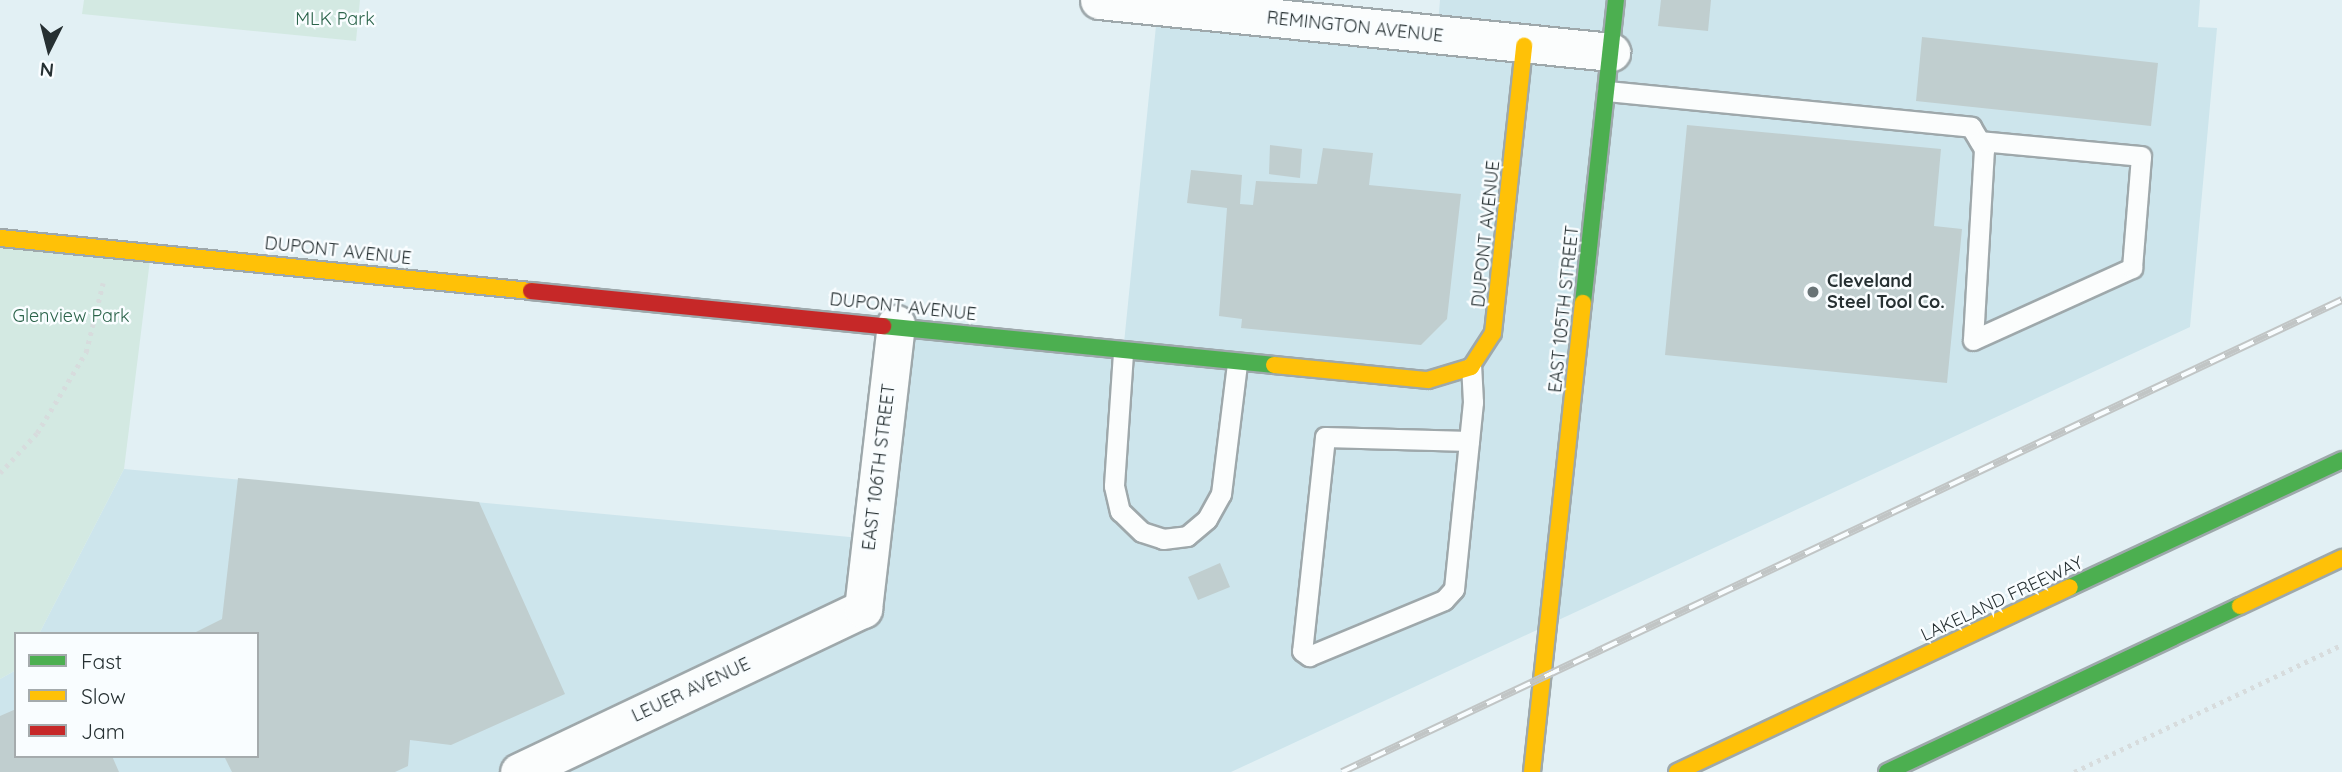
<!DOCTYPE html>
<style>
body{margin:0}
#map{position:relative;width:2342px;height:772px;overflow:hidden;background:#e2f0f4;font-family:Quicksand,sans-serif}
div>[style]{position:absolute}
.built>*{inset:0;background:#cde5ec}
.green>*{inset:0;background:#d3e9e2}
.building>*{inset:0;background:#c0cecf}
.path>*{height:4.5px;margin-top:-2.25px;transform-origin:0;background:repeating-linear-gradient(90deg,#d7dcdd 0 3.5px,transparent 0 8.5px)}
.roads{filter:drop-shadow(2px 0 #9ea8ab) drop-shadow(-2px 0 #9ea8ab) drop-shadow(0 2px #9ea8ab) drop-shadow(0 -2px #9ea8ab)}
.lane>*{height:19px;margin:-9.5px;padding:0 9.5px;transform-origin:9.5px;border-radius:9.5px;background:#fbfdfd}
.street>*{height:37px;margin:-18.5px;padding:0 18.5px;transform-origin:18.5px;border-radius:18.5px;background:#fbfdfd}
.fast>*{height:16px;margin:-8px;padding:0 8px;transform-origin:8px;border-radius:8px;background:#4caf50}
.slow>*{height:16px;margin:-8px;padding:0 8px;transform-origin:8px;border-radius:8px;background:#ffc107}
.jam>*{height:16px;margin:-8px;padding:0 8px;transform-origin:8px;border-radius:8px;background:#c62828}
.rail>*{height:8px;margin-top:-4px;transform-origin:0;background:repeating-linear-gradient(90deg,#f9fdff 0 16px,#c1c5c5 0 32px);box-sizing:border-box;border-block:2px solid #c1c5c5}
.dots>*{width:19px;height:19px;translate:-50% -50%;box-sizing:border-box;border:4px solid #f9fdff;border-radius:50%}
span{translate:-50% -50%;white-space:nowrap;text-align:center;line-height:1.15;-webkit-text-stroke:5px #f9fdff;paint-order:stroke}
.park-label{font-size:18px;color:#2c644b}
.street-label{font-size:18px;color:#263032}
.poi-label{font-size:18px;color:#263032;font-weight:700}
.left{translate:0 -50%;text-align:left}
.legend{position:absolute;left:14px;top:632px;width:245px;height:126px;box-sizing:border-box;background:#f9fdff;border:2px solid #a5abad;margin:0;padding:9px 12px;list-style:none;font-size:21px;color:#263032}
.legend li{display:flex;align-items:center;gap:14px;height:35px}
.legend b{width:35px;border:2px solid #a5abad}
.north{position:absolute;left:14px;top:14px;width:70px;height:70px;-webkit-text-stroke:5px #f9fdff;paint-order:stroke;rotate:186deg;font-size:19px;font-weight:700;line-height:28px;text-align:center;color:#263032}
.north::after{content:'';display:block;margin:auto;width:24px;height:32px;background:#263032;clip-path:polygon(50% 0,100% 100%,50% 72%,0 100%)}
</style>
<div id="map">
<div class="built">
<i style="clip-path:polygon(1440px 0,2200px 0,2198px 27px,2217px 28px,2190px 327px,1231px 772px,0 772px,0 679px,16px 670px,16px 756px,257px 756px,257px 634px,39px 634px,124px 469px,871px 539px,896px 324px,1123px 353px,1158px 6px,1437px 36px)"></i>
</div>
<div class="green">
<i style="clip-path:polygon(84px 0,360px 0,356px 41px,82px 14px)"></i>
<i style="clip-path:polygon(0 238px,151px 252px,124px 469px,39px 634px,16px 634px,16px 670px,0 679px)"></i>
</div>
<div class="building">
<i style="clip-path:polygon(1661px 0,1711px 0,1708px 31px,1658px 26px)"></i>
<i style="clip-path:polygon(1922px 37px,2158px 63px,2151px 126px,1916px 101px)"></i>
<i style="clip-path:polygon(1687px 125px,1941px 149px,1934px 226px,1962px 229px,1947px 383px,1665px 355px)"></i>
<i style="clip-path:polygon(1270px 145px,1302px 149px,1300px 178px,1269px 174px)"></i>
<i style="clip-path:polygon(1323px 148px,1373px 153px,1369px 185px,1461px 194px,1447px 319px,1421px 345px,1241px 328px,1242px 319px,1219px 316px,1227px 208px,1187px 203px,1191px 170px,1242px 175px,1240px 204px,1253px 205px,1256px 181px,1317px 184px)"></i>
<i style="clip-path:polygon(238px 478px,479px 502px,565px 694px,451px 745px,410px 740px,408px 766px,395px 772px,232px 772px,224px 756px,257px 756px,257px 634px,192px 634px,222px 619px)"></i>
<i style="clip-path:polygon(1220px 563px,1230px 587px,1198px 600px,1188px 577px)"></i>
<i style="clip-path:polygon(16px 709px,16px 756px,112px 756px,119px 772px,0 772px,0 716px)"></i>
</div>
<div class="path">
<i style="left:0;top:473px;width:54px;rotate:-47.2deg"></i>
<i style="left:37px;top:433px;width:95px;rotate:-58.8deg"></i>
<i style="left:86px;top:352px;width:71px;rotate:-76.2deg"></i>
<i style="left:2074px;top:772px;width:297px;rotate:-25.4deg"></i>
</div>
<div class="roads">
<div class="lane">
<i style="left:1607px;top:91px;width:366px;rotate:5.6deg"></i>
<i style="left:1971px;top:127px;width:26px;rotate:59deg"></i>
<i style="left:1984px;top:149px;width:191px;rotate:93.3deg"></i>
<i style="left:1973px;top:340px;width:175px;rotate:-24.4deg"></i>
<i style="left:2132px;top:268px;width:112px;rotate:-85.4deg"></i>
<i style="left:2141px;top:156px;width:162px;rotate:-174.7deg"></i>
<i style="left:1123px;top:353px;width:133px;rotate:93.9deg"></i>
<i style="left:1114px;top:486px;width:26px;rotate:77deg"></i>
<i style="left:1120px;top:511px;width:30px;rotate:44deg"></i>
<i style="left:1142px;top:532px;width:22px;rotate:18deg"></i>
<i style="left:1163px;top:539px;width:24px;rotate:-7deg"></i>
<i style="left:1187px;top:536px;width:26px;rotate:-40deg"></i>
<i style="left:1207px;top:519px;width:29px;rotate:-61deg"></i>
<i style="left:1221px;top:494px;width:131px;rotate:-83deg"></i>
<i style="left:1469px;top:441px;width:144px;rotate:-178.4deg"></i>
<i style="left:1325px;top:437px;width:215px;rotate:96.1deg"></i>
<i style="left:1302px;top:651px;width:9px;rotate:36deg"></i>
<i style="left:1309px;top:656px;width:146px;rotate:-22.5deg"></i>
<i style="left:1444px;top:600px;width:15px;rotate:-48deg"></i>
<i style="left:1454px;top:589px;width:188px;rotate:-84.2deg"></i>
<i style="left:1473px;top:402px;width:35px;rotate:-93deg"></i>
</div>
<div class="street">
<i style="left:1099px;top:0;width:515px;rotate:5.8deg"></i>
<i style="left:519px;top:772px;width:381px;rotate:-25.4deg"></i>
<i style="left:863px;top:609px;width:287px;rotate:-83.4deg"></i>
</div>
<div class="fast">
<i style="left:1583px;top:303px;width:305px;rotate:-83.8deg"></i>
<i style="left:883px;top:326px;width:393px;rotate:5.7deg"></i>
<i style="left:2070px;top:587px;width:300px;rotate:-25deg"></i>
<i style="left:1887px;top:772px;width:390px;rotate:-25.2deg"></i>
</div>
<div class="slow">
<i style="left:0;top:238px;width:534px;rotate:5.7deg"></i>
<i style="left:1274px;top:365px;width:155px;rotate:5.6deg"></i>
<i style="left:1428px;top:380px;width:45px;rotate:-16.8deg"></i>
<i style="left:1471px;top:367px;width:40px;rotate:-57.1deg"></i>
<i style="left:1493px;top:333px;width:289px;rotate:-83.8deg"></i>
<i style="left:2240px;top:606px;width:113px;rotate:-25.2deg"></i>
<i style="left:1532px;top:772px;width:472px;rotate:-83.8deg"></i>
<i style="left:1677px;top:772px;width:434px;rotate:-25.2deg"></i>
</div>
<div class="jam">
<i style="left:531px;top:291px;width:354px;rotate:5.7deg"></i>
</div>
</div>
<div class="rail">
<i style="left:1342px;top:772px;width:1106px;rotate:-25.27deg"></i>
</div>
<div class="dots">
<i style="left:1813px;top:292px;background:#687376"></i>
</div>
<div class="park-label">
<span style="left:335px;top:19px">MLK Park</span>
<span style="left:71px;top:316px">Glenview Park</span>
</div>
<div class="street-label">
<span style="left:1355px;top:27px;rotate:6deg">REMINGTON AVENUE</span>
<span style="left:1486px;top:234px;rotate:-84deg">DUPONT AVENUE</span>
<span style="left:338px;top:251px;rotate:6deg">DUPONT AVENUE</span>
<span style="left:903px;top:307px;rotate:6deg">DUPONT AVENUE</span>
<span style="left:1564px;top:309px;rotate:-84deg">EAST 105TH STREET</span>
<span style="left:879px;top:467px;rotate:-83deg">EAST 106TH STREET</span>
<span style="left:2002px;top:599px;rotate:-25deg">LAKELAND FREEWAY</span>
<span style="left:691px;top:690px;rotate:-25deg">LEUER AVENUE</span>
</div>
<div class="poi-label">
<span class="left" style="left:1827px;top:292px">Cleveland<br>Steel Tool Co.</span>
</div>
<ul class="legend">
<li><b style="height:9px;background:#4caf50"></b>Fast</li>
<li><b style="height:9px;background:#ffc107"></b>Slow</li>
<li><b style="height:9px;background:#c62828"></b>Jam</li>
</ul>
<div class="north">N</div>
</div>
